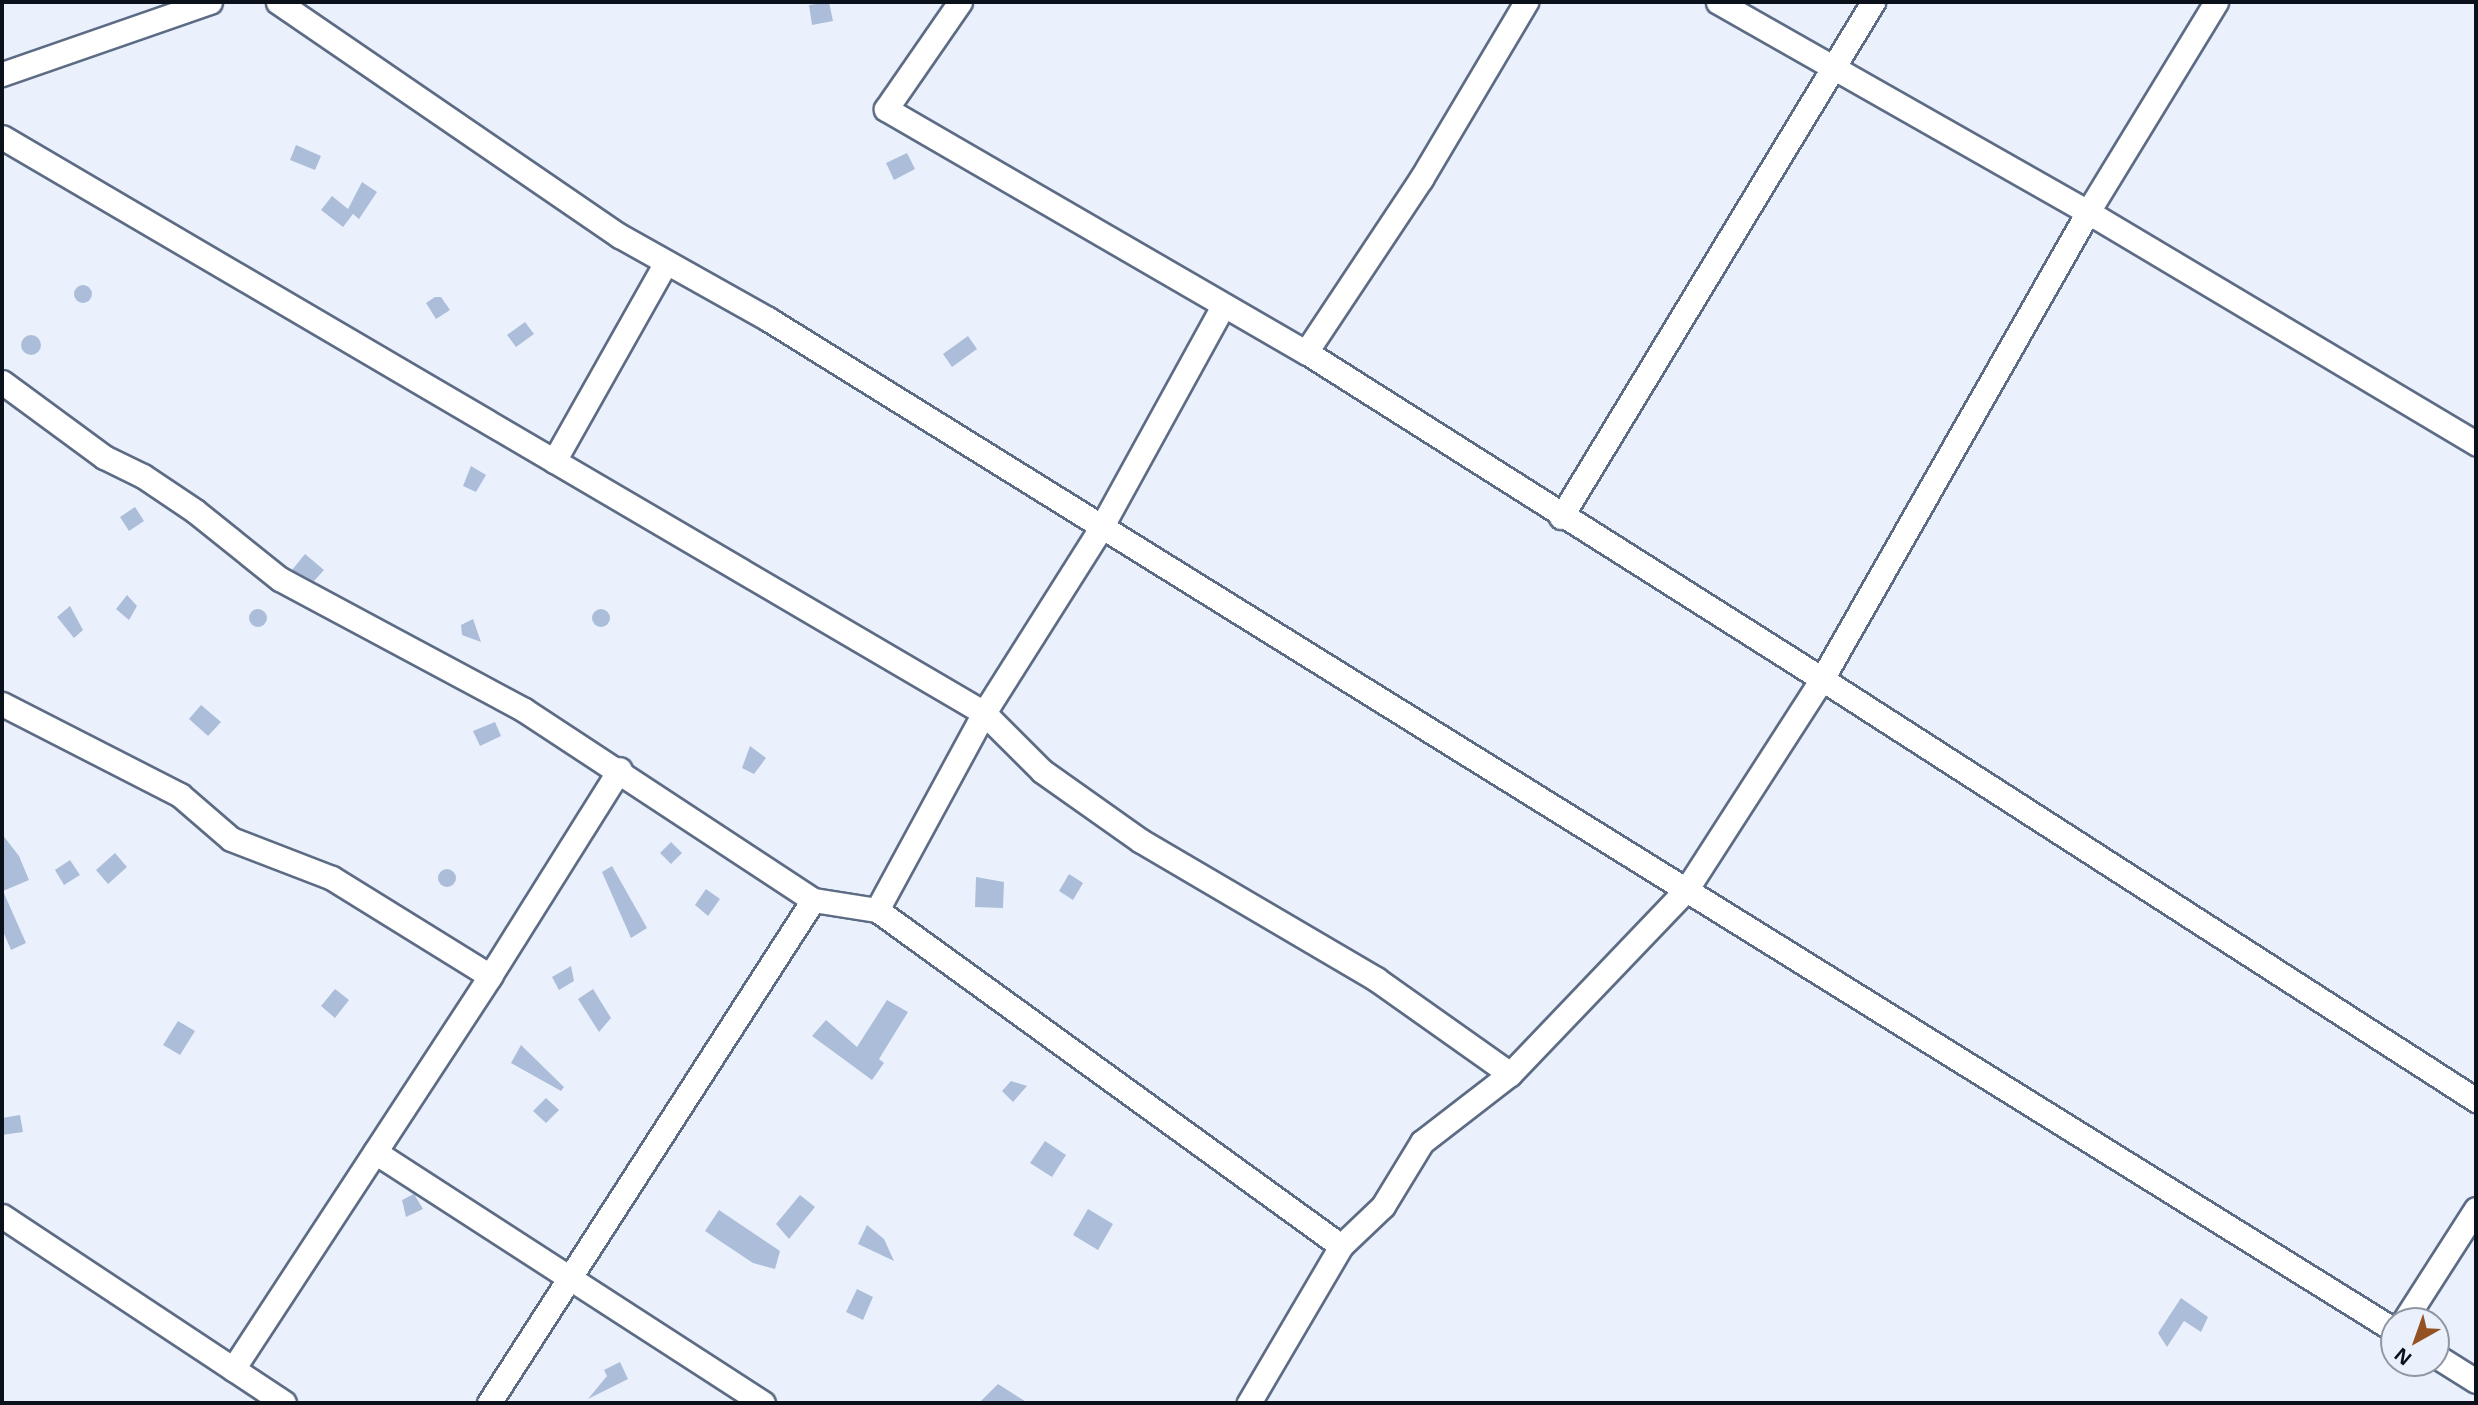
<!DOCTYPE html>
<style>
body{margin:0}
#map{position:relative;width:2478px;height:1405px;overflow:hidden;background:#eaf1fd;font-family:"Noto Sans",sans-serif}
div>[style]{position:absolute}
.building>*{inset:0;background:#acbdd9}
.round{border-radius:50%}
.roads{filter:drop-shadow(2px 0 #5d6c85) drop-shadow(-2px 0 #5d6c85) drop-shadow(0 2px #5d6c85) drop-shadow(0 -2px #5d6c85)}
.minor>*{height:23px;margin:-11.5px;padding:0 11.5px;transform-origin:11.5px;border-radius:11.5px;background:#fff}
span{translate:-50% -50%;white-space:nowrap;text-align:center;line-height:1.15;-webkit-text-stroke:5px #eaf1fd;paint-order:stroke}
.frame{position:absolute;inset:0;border:4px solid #0b111a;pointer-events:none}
.north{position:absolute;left:2380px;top:1307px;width:70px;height:70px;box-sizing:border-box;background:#eaf1fd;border:2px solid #9197a2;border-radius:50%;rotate:220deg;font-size:19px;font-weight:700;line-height:28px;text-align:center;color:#0b111a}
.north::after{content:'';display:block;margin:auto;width:24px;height:32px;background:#945122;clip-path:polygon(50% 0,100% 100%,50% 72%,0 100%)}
</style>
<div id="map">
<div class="building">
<i style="clip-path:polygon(829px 2px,833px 21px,812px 25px,809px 5px)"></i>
<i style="clip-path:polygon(296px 145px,321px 156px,315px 170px,290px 160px)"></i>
<i style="clip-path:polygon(907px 153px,915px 169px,894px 180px,886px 163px)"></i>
<i style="clip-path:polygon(362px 182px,377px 192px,359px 219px,353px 214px,343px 227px,321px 210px,332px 196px,348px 209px)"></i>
<i class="round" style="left:74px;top:285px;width:18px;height:18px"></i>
<i style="clip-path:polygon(435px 297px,441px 297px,450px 310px,436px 319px,426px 303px)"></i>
<i style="clip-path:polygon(525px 322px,534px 334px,516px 347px,507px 335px)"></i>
<i class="round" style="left:21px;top:335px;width:20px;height:20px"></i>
<i style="clip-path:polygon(968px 336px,977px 349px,952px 367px,943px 354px)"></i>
<i style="clip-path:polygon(471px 466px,486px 475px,476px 492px,463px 486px)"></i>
<i style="clip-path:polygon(135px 507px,144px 521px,129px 531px,120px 517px)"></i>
<i style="clip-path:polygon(305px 554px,324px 570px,314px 581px,292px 570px)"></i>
<i style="clip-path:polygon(127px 595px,137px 606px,129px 620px,116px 609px)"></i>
<i style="clip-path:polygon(70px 606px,83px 630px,74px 638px,57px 617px)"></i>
<i class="round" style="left:249px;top:609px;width:18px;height:18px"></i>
<i class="round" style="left:592px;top:609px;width:18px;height:18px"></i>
<i style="clip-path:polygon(473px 619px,481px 642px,462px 635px,461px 625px)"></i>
<i style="clip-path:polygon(201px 705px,221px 722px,208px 736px,189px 719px)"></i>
<i style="clip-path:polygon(495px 722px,501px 736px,480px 746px,473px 731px)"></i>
<i style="clip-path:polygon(750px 746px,766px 758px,754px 774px,742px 768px)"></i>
<i style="clip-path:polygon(2px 834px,19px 856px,29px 880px,3px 891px,26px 943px,11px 950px,2px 929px)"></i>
<i style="clip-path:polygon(671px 842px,682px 853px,671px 864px,660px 853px)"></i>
<i style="clip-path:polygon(115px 853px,127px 867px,108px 884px,96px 870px)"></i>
<i style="clip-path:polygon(70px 860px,80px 875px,64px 885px,55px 870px)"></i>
<i style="clip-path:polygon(612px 866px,647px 928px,631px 938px,602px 872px)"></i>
<i class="round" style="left:438px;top:869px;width:18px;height:18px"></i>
<i style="clip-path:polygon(1069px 874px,1083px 883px,1073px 900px,1059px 891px)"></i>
<i style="clip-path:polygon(976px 877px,1004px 882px,1003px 908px,975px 907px)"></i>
<i style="clip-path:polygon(706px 889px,720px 899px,708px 916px,695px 905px)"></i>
<i style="clip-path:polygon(571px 966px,574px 981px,559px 990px,552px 977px)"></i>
<i style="clip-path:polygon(335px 989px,349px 1000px,335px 1018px,321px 1006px)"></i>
<i style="clip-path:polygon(593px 989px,611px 1018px,599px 1032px,578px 999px)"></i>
<i style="clip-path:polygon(887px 1000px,908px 1012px,879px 1059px,884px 1063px,872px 1080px,812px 1036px,826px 1020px,857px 1047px)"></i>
<i style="clip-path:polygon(178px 1021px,195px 1031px,180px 1055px,163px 1045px)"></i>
<i style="clip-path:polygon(521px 1045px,564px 1087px,561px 1091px,511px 1063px)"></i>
<i style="clip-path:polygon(1011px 1081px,1027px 1086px,1013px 1102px,1002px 1091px)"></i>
<i style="clip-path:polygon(546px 1098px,559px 1110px,546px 1123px,533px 1111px)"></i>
<i style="clip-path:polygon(20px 1115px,23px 1132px,2px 1135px,2px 1118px)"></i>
<i style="clip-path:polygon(1045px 1141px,1066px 1155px,1052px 1177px,1030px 1163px)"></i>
<i style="clip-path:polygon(414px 1194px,423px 1209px,406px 1217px,402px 1200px)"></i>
<i style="clip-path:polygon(800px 1195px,815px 1207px,789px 1239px,776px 1224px)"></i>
<i style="clip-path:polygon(1088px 1209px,1113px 1224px,1098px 1250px,1073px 1235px)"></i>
<i style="clip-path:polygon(719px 1210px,780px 1251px,775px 1269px,753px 1263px,705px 1231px)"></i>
<i style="clip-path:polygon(867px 1225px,884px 1239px,894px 1261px,858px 1244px)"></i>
<i style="clip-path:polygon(857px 1289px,873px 1297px,863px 1320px,846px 1312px)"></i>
<i style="clip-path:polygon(2181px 1298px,2208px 1317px,2201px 1332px,2184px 1321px,2167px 1347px,2158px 1333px)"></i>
<i style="clip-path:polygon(620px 1362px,628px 1379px,588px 1399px,607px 1376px,604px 1370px)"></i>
<i style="clip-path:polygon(998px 1384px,1028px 1403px,979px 1403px)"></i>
</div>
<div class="roads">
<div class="minor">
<i style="left:278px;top:2px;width:414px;rotate:34.4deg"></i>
<i style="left:620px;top:236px;width:170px;rotate:29.3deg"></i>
<i style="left:768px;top:319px;width:1915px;rotate:31.87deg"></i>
<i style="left:960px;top:2px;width:130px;rotate:124.7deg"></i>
<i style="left:886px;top:109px;width:485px;rotate:30.1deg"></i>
<i style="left:1306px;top:352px;width:611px;rotate:32.36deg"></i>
<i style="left:1822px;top:679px;width:251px;rotate:122.8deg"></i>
<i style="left:1686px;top:890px;width:255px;rotate:133.7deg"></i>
<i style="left:1510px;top:1074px;width:111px;rotate:142.3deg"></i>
<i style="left:1422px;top:1142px;width:75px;rotate:121.4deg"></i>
<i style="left:1383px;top:1206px;width:58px;rotate:136.4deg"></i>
<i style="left:1341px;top:1246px;width:182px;rotate:120.4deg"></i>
<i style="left:1718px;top:2px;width:425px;rotate:29.6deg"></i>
<i style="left:2088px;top:212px;width:452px;rotate:30.8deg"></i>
<i style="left:2216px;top:2px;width:246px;rotate:121.4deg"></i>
<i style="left:2088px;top:212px;width:537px;rotate:119.67deg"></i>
<i style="left:1822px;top:679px;width:778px;rotate:32.77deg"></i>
<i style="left:2px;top:74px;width:220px;rotate:-19.1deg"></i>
<i style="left:2px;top:137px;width:1138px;rotate:30.39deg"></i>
<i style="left:984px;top:713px;width:82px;rotate:45deg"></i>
<i style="left:1042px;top:771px;width:121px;rotate:35.3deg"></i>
<i style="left:1141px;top:841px;width:273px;rotate:30.4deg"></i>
<i style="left:1376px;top:979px;width:164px;rotate:35.3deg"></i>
<i style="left:1306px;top:352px;width:208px;rotate:-56.4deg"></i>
<i style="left:1421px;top:179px;width:206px;rotate:-59.3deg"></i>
<i style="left:2px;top:382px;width:127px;rotate:36.3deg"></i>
<i style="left:104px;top:457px;width:43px;rotate:26deg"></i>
<i style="left:143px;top:476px;width:63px;rotate:33.9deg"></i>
<i style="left:195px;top:511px;width:109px;rotate:38.7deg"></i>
<i style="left:280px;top:579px;width:277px;rotate:28.2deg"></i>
<i style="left:524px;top:710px;width:346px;rotate:33.3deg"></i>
<i style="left:813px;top:900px;width:65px;rotate:8.9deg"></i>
<i style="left:877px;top:910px;width:573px;rotate:35.91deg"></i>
<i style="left:554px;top:461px;width:228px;rotate:-60.6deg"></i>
<i style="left:1561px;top:517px;width:602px;rotate:-58.79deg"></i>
<i style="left:2px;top:704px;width:200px;rotate:27.1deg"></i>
<i style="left:180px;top:795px;width:67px;rotate:40.8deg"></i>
<i style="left:231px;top:839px;width:108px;rotate:21.1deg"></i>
<i style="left:332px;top:878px;width:186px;rotate:31.8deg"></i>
<i style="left:490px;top:976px;width:244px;rotate:-57.9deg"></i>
<i style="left:877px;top:910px;width:224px;rotate:-61.5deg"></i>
<i style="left:984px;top:713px;width:221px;rotate:-57.7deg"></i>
<i style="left:1102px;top:526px;width:251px;rotate:-61.2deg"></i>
<i style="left:375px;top:1152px;width:462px;rotate:32.9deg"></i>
<i style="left:2px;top:1216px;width:338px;rotate:33.5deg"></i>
<i style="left:2404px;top:1321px;width:133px;rotate:-57.3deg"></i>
<i style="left:2436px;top:1356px;width:47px;rotate:32deg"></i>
<i style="left:233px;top:1369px;width:470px;rotate:-56.8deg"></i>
<i style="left:489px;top:1403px;width:598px;rotate:-57.21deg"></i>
</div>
</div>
<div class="frame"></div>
<div class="north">N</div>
</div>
